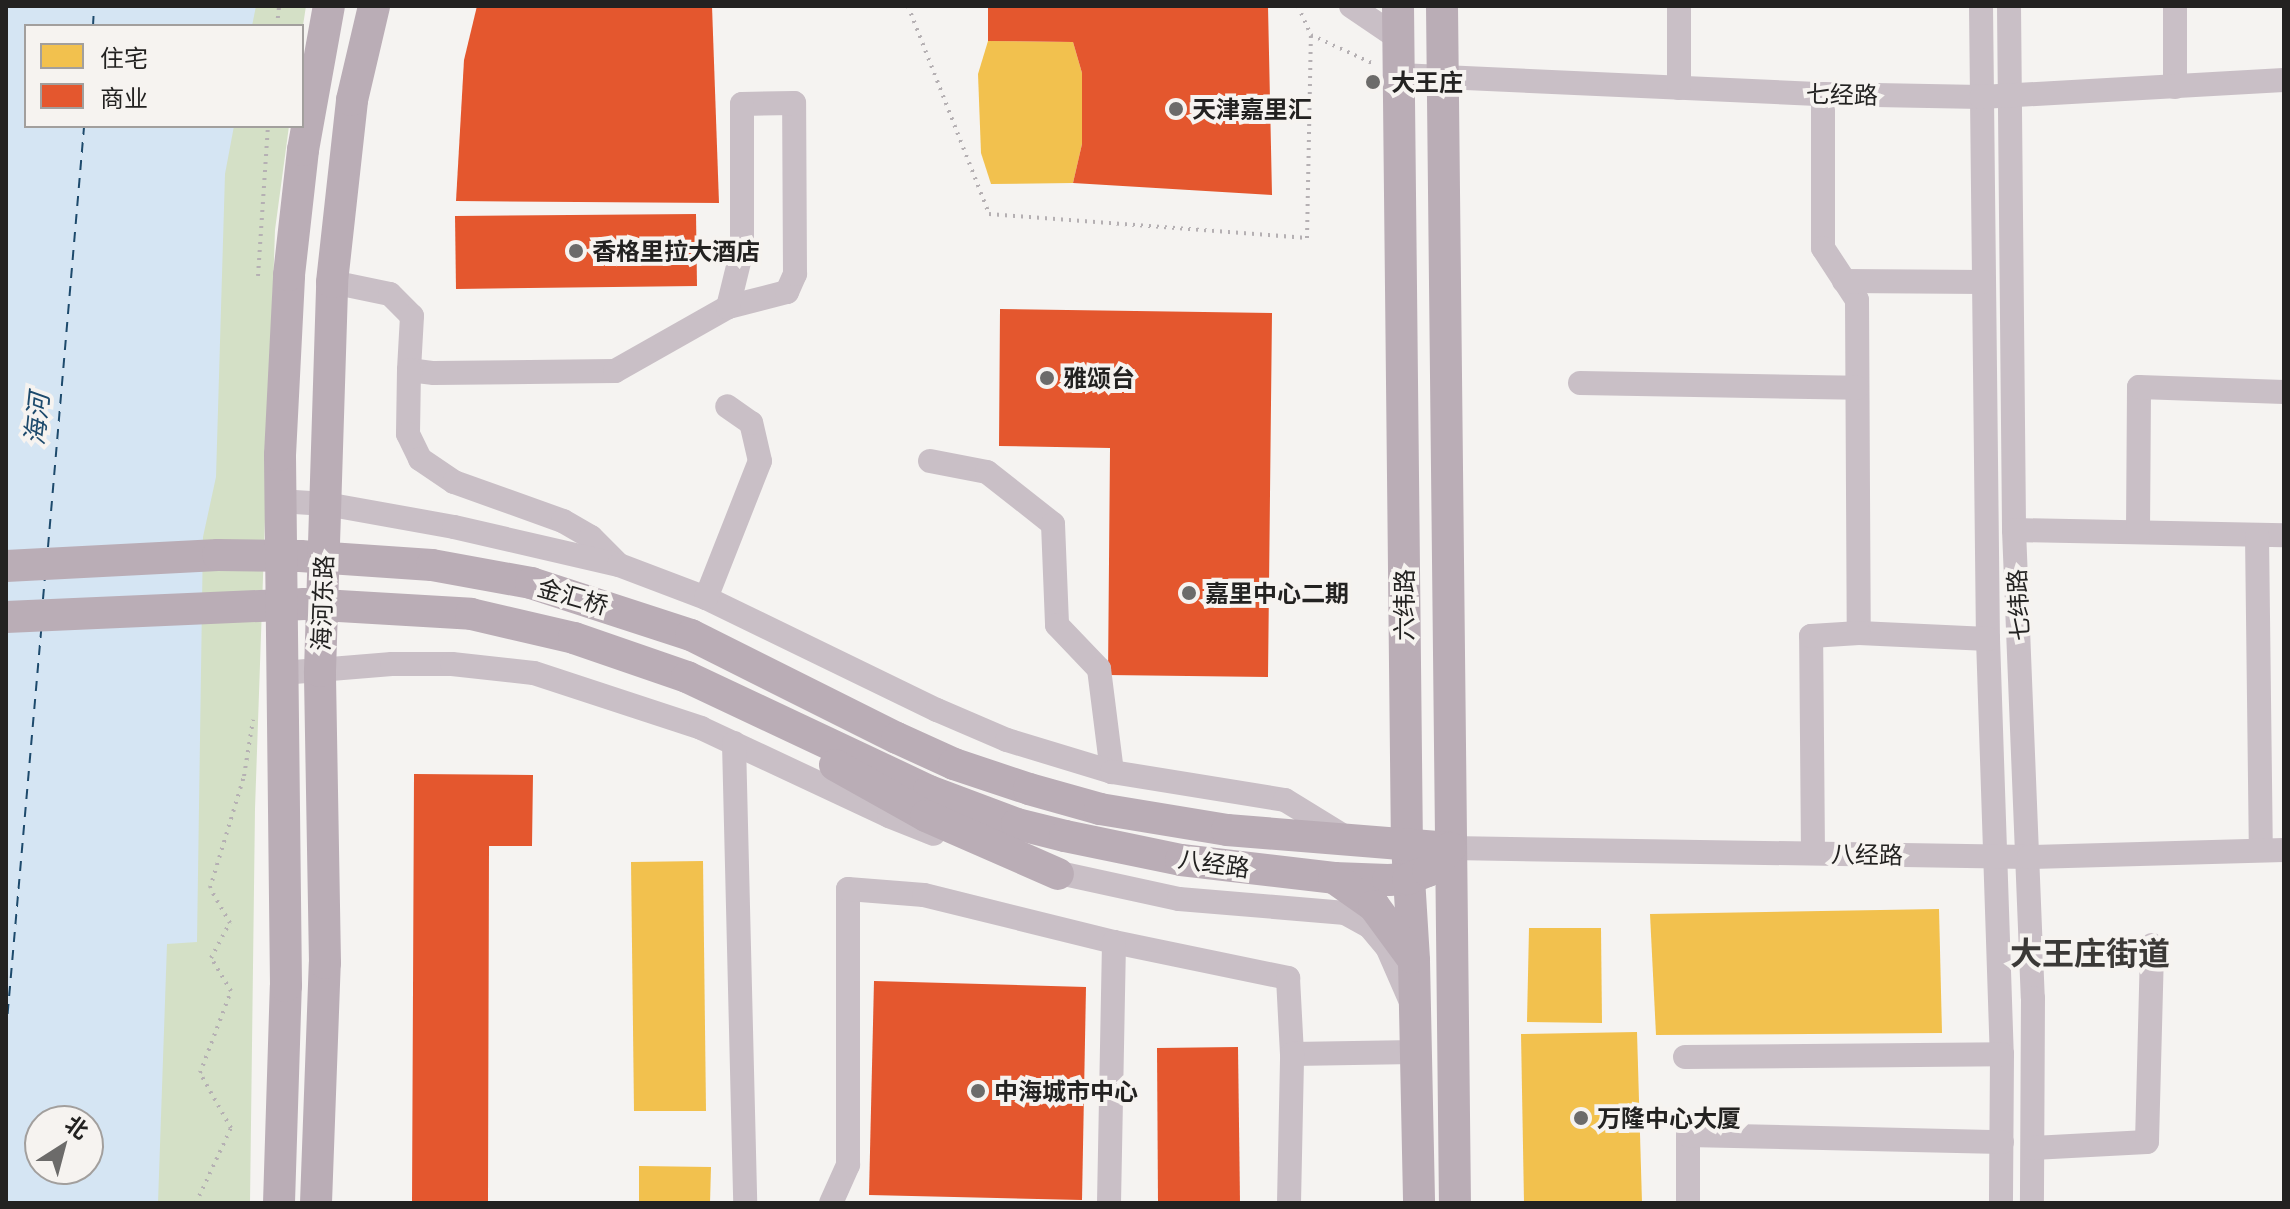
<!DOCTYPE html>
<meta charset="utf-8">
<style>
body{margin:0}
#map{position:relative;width:2290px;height:1209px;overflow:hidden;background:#f5f3f1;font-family:Commissioner,"Noto Sans SC",sans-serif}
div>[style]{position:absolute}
.green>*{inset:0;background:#d4e0c6}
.water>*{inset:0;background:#d5e5f3}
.homes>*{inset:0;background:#f2c14e}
.shops>*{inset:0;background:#e4572e}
.ferry>*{height:2px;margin-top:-1px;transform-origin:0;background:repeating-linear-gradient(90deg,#1d4a6c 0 10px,transparent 0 18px)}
.path>*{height:4px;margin-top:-2px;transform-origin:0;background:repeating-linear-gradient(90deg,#b5b0b3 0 2px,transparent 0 8px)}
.minor>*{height:24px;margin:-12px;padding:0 12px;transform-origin:12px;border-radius:12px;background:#c9bfc6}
.major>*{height:32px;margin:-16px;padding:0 16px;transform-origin:16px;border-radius:16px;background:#baadb6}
.dots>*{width:22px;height:22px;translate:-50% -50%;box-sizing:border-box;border:4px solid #f6f3f0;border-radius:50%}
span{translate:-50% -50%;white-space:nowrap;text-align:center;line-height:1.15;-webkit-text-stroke:8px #f6f3f0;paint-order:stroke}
.poi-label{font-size:24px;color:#232221;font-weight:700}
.left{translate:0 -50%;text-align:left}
.street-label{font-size:24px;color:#232221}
.water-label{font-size:26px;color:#1d4a6c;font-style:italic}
.district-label{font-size:32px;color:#3b3937;font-weight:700}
.frame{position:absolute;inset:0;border:8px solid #232221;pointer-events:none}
.legend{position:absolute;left:24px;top:24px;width:280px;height:104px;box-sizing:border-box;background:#f6f3f0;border:2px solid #a29f9d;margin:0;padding:10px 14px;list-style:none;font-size:24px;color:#232221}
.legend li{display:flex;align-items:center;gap:16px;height:40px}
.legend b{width:40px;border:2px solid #a29f9d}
.north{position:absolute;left:24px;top:1105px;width:80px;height:80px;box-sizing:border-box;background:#f6f3f0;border:2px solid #a29f9d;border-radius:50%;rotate:36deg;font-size:22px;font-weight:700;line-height:32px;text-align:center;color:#232221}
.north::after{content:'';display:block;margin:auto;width:28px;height:36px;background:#6c6b6a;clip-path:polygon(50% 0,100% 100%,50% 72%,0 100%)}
</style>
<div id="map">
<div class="green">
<i style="clip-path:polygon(evenodd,6px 6px,306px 6px,302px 32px,302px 26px,26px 26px,26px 126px,289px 126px,275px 230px,255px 809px,250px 1203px,6px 1203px,6px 6px,40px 1121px,88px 1121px,88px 1169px,40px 1169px,40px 1121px)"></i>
</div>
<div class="water">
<i style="clip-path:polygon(evenodd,6px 6px,256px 6px,252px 26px,26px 26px,26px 126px,234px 126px,225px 174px,216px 477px,203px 537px,197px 942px,167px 944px,158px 1203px,6px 1203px,6px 6px,40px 1121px,88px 1121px,88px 1169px,40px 1169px,40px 1121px)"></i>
</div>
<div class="homes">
<i style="clip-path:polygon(988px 41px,1073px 42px,1082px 73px,1082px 144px,1073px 183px,991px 184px,981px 153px,978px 74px)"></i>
<i style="clip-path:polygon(703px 861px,706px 1111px,634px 1111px,631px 862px)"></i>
<i style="clip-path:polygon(1939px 909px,1942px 1033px,1656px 1035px,1650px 914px)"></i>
<i style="clip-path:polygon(1529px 928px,1601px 928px,1602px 1023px,1527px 1022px)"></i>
<i style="clip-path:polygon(1637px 1032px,1642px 1203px,1524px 1203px,1521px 1034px)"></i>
<i style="clip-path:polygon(639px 1166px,711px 1167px,710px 1203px,639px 1203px)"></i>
</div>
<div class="shops">
<i style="clip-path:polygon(477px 6px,712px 6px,719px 203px,456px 201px,464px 60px)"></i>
<i style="clip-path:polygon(988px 6px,1268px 6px,1272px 195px,1073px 183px,1082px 144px,1082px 73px,1073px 42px,988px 41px)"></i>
<i style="clip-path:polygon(696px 214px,697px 286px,456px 289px,455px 216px)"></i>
<i style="clip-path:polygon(1000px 309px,1272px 313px,1268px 677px,1108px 675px,1110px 448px,999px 446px)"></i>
<i style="clip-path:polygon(414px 774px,533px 775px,532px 846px,489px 846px,488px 1203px,412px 1203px)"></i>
<i style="clip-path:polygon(874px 981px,1086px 987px,1082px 1200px,869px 1195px)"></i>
<i style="clip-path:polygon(1238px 1047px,1240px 1203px,1158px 1203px,1157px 1048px)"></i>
</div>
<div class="ferry">
<i style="left:93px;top:26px;width:20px;rotate:-87deg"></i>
<i style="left:48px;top:547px;width:423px;rotate:-85.1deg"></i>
<i style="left:43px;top:599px;width:21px;rotate:-85deg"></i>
<i style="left:6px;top:1032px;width:405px;rotate:-85deg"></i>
</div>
<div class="path">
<i style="left:908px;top:6px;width:223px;rotate:68.7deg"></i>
<i style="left:989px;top:214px;width:319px;rotate:4.3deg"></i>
<i style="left:1307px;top:238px;width:203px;rotate:-88.9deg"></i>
<i style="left:1311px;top:35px;width:67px;rotate:24.7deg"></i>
<i style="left:1298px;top:6px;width:32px;rotate:66deg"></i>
<i style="left:277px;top:26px;width:20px;rotate:-84deg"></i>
<i style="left:258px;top:276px;width:150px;rotate:-86.2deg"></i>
<i style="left:196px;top:1203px;width:83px;rotate:-65deg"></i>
<i style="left:231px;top:1128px;width:63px;rotate:-119.4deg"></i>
<i style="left:200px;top:1073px;width:88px;rotate:-69.3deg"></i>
<i style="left:231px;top:991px;width:39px;rotate:-121deg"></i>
<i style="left:211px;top:958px;width:40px;rotate:-62deg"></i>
<i style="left:230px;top:923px;width:40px;rotate:-119.7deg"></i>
<i style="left:210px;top:888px;width:117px;rotate:-73.1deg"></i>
<i style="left:244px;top:776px;width:57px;rotate:-80.9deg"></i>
</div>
<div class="minor">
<i style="left:1351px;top:6px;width:57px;rotate:34.2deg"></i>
<i style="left:1981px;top:6px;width:633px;rotate:89.37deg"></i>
<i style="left:1988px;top:639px;width:415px;rotate:88.1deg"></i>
<i style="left:2002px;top:1054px;width:149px;rotate:90.4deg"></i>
<i style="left:2009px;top:6px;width:524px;rotate:89.45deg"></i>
<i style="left:2014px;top:530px;width:468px;rotate:87.7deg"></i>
<i style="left:2033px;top:998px;width:205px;rotate:90.3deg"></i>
<i style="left:2175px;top:6px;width:81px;rotate:90deg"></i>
<i style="left:1399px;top:75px;width:424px;rotate:2.6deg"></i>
<i style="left:1823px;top:94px;width:158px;rotate:1.1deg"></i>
<i style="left:1981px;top:97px;width:303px;rotate:-3.2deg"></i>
<i style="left:1679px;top:88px;width:82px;rotate:-90deg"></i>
<i style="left:1823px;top:94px;width:154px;rotate:90deg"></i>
<i style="left:1823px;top:248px;width:62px;rotate:56.8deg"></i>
<i style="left:1857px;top:300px;width:333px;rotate:89.7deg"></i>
<i style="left:1859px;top:633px;width:129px;rotate:2.7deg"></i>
<i style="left:1844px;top:281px;width:139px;rotate:0.4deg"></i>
<i style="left:332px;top:282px;width:59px;rotate:11.7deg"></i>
<i style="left:390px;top:294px;width:31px;rotate:45deg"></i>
<i style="left:412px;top:316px;width:54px;rotate:93.2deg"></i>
<i style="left:409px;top:370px;width:25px;rotate:7deg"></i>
<i style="left:434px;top:373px;width:181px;rotate:-0.6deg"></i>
<i style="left:615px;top:371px;width:130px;rotate:-29.5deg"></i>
<i style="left:728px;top:307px;width:61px;rotate:-14.3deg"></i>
<i style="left:787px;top:292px;width:20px;rotate:-66deg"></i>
<i style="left:795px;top:274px;width:171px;rotate:-90.3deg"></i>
<i style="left:794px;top:103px;width:52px;rotate:178.9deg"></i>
<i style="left:742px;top:104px;width:146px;rotate:90deg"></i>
<i style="left:742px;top:250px;width:59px;rotate:103.8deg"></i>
<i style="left:409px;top:370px;width:64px;rotate:90.9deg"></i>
<i style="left:408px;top:434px;width:28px;rotate:64deg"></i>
<i style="left:420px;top:459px;width:41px;rotate:34.1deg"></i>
<i style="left:454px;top:482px;width:116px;rotate:19.7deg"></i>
<i style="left:563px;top:521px;width:32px;rotate:30deg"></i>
<i style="left:591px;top:537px;width:37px;rotate:45deg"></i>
<i style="left:1580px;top:383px;width:277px;rotate:1deg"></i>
<i style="left:930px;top:461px;width:58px;rotate:10.9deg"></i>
<i style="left:987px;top:472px;width:84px;rotate:38.2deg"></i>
<i style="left:1053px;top:524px;width:101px;rotate:87.7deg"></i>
<i style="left:1057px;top:625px;width:61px;rotate:46.3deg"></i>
<i style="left:1099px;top:669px;width:104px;rotate:82.8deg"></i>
<i style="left:279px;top:501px;width:47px;rotate:3.7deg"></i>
<i style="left:326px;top:504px;width:130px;rotate:10.2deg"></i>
<i style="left:454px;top:527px;width:169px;rotate:13deg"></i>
<i style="left:619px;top:565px;width:93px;rotate:20.8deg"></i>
<i style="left:706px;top:598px;width:257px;rotate:25.9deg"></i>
<i style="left:937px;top:710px;width:76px;rotate:23.2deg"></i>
<i style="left:1007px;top:740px;width:110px;rotate:16.9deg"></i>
<i style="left:1112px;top:772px;width:175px;rotate:9.2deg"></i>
<i style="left:1285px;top:800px;width:73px;rotate:31.5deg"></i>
<i style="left:2014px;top:530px;width:270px;rotate:1.1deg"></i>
<i style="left:2138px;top:531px;width:144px;rotate:-89.6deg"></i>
<i style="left:2139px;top:387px;width:145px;rotate:2deg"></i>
<i style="left:2257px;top:535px;width:315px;rotate:89.3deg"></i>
<i style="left:706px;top:598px;width:147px;rotate:-68.5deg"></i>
<i style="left:760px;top:461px;width:39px;rotate:-103deg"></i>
<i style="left:751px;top:423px;width:29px;rotate:-145deg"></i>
<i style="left:282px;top:673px;width:110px;rotate:-4.7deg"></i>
<i style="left:392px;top:664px;width:60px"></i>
<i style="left:452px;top:664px;width:82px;rotate:6.3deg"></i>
<i style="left:534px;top:673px;width:176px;rotate:18.2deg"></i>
<i style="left:701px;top:728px;width:208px;rotate:25.1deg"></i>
<i style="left:889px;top:816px;width:48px;rotate:21.8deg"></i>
<i style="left:734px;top:743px;width:460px;rotate:88.6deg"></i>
<i style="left:1450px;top:848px;width:579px;rotate:0.89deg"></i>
<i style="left:2029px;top:857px;width:255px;rotate:-1.6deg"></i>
<i style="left:1813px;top:853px;width:217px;rotate:-90.5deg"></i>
<i style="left:1811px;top:636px;width:48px;rotate:-3.6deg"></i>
<i style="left:1041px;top:869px;width:141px;rotate:12.3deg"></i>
<i style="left:1179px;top:899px;width:167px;rotate:4.8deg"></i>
<i style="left:1345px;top:913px;width:29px;rotate:29deg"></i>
<i style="left:1370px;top:927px;width:26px;rotate:50deg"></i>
<i style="left:1387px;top:947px;width:60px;rotate:66.4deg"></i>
<i style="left:1685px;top:1057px;width:317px;rotate:-0.5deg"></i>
<i style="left:2033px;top:1148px;width:114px;rotate:-3deg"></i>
<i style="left:2147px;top:1142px;width:197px;rotate:-88.5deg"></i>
<i style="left:831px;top:1203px;width:42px;rotate:-65.9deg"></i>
<i style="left:848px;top:1165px;width:276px;rotate:-90deg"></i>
<i style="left:848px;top:889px;width:76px;rotate:4.5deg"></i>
<i style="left:924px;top:895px;width:196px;rotate:13.9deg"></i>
<i style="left:1114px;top:942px;width:178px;rotate:11.7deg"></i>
<i style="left:1288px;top:978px;width:76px;rotate:87deg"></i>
<i style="left:1292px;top:1054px;width:123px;rotate:-0.9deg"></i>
<i style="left:1109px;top:1203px;width:261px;rotate:-88.9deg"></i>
<i style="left:1289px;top:1203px;width:149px;rotate:-88.8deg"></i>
<i style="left:1688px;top:1203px;width:68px;rotate:-90deg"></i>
<i style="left:1688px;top:1135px;width:314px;rotate:1.3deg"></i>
</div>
<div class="major">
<i style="left:1398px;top:6px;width:839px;rotate:89.39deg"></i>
<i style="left:1407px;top:845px;width:116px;rotate:86.5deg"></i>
<i style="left:1414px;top:961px;width:242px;rotate:88.8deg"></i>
<i style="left:1442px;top:6px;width:1197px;rotate:89.38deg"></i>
<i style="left:6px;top:566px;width:212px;rotate:-3deg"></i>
<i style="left:218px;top:555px;width:82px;rotate:0.7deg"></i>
<i style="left:300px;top:556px;width:132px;rotate:3.9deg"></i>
<i style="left:432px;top:565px;width:101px;rotate:10.3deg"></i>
<i style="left:531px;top:583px;width:168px;rotate:18deg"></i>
<i style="left:691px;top:635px;width:230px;rotate:26.6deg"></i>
<i style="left:897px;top:738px;width:63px;rotate:24.5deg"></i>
<i style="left:954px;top:764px;width:79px;rotate:18.4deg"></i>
<i style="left:1029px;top:789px;width:74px;rotate:15.7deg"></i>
<i style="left:1100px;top:809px;width:129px;rotate:9.4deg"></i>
<i style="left:1227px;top:830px;width:224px;rotate:4.6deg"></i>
<i style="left:6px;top:617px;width:299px;rotate:-2.5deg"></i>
<i style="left:305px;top:604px;width:166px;rotate:3.4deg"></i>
<i style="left:471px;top:614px;width:106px;rotate:13.1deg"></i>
<i style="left:574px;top:638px;width:120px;rotate:19deg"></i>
<i style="left:687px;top:677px;width:268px;rotate:25.2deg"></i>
<i style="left:929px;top:791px;width:94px;rotate:20.6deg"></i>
<i style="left:1017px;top:824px;width:49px;rotate:14deg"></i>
<i style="left:1065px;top:836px;width:118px;rotate:11.7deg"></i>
<i style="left:1181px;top:860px;width:154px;rotate:6.7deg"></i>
<i style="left:1334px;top:878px;width:54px;rotate:2.1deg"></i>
<i style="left:1388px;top:880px;width:20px;rotate:-3deg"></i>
<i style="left:1408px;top:879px;width:22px;rotate:-22deg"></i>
<i style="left:1428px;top:871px;width:32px;rotate:-46deg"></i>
<i style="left:835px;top:765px;width:104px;rotate:29.3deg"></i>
<i style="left:926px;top:816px;width:144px;rotate:23.7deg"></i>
<i style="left:1334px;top:878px;width:49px;rotate:35deg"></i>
<i style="left:1374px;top:906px;width:64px;rotate:53.8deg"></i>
<i style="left:279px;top:1203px;width:217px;rotate:-88.2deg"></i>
<i style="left:286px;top:986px;width:531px;rotate:-90.65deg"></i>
<i style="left:280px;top:455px;width:180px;rotate:-87.1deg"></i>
<i style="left:289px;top:275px;width:126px;rotate:-83.6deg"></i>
<i style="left:303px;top:150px;width:146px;rotate:-79.8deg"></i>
<i style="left:316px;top:1203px;width:240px;rotate:-87.9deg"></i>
<i style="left:325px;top:963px;width:292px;rotate:-91deg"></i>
<i style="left:320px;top:671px;width:389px;rotate:-88.2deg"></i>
<i style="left:332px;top:282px;width:183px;rotate:-83.7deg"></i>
<i style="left:352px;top:100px;width:97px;rotate:-76.8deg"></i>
</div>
<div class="dots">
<i style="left:1373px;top:82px;background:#6c6b6a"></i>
<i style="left:1176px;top:109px;background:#6c6b6a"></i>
<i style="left:576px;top:251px;background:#6c6b6a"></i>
<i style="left:1047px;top:378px;background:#6c6b6a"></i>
<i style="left:1189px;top:593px;background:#6c6b6a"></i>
<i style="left:978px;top:1091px;background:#6c6b6a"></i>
<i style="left:1581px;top:1118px;background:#6c6b6a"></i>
</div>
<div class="poi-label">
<span class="left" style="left:1391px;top:82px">大王庄</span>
<span class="left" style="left:1192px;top:109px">天津嘉里汇</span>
<span class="left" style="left:592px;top:251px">香格里拉大酒店</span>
<span class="left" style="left:1063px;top:378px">雅颂台</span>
<span class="left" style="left:1205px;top:593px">嘉里中心二期</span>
<span class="left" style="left:994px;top:1091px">中海城市中心</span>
<span class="left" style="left:1597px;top:1118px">万隆中心大厦</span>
</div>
<div class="street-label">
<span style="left:1842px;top:94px;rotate:1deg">七经路</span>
<span style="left:573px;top:596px;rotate:16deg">金汇桥</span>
<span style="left:322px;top:603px;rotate:-88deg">海河东路</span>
<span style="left:1404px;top:605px;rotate:-90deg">六纬路</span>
<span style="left:2018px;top:605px;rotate:-93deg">七纬路</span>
<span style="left:1867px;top:854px;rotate:1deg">八经路</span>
<span style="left:1214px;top:863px;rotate:8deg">八经路</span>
</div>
<div class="water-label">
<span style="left:36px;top:419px;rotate:-84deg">海河</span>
</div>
<div class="district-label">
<span style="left:2090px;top:952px">大王庄街道</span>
</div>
<div class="frame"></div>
<ul class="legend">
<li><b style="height:22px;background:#f2c14e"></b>住宅</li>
<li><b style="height:22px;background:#e4572e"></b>商业</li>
</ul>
<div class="north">北</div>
</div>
